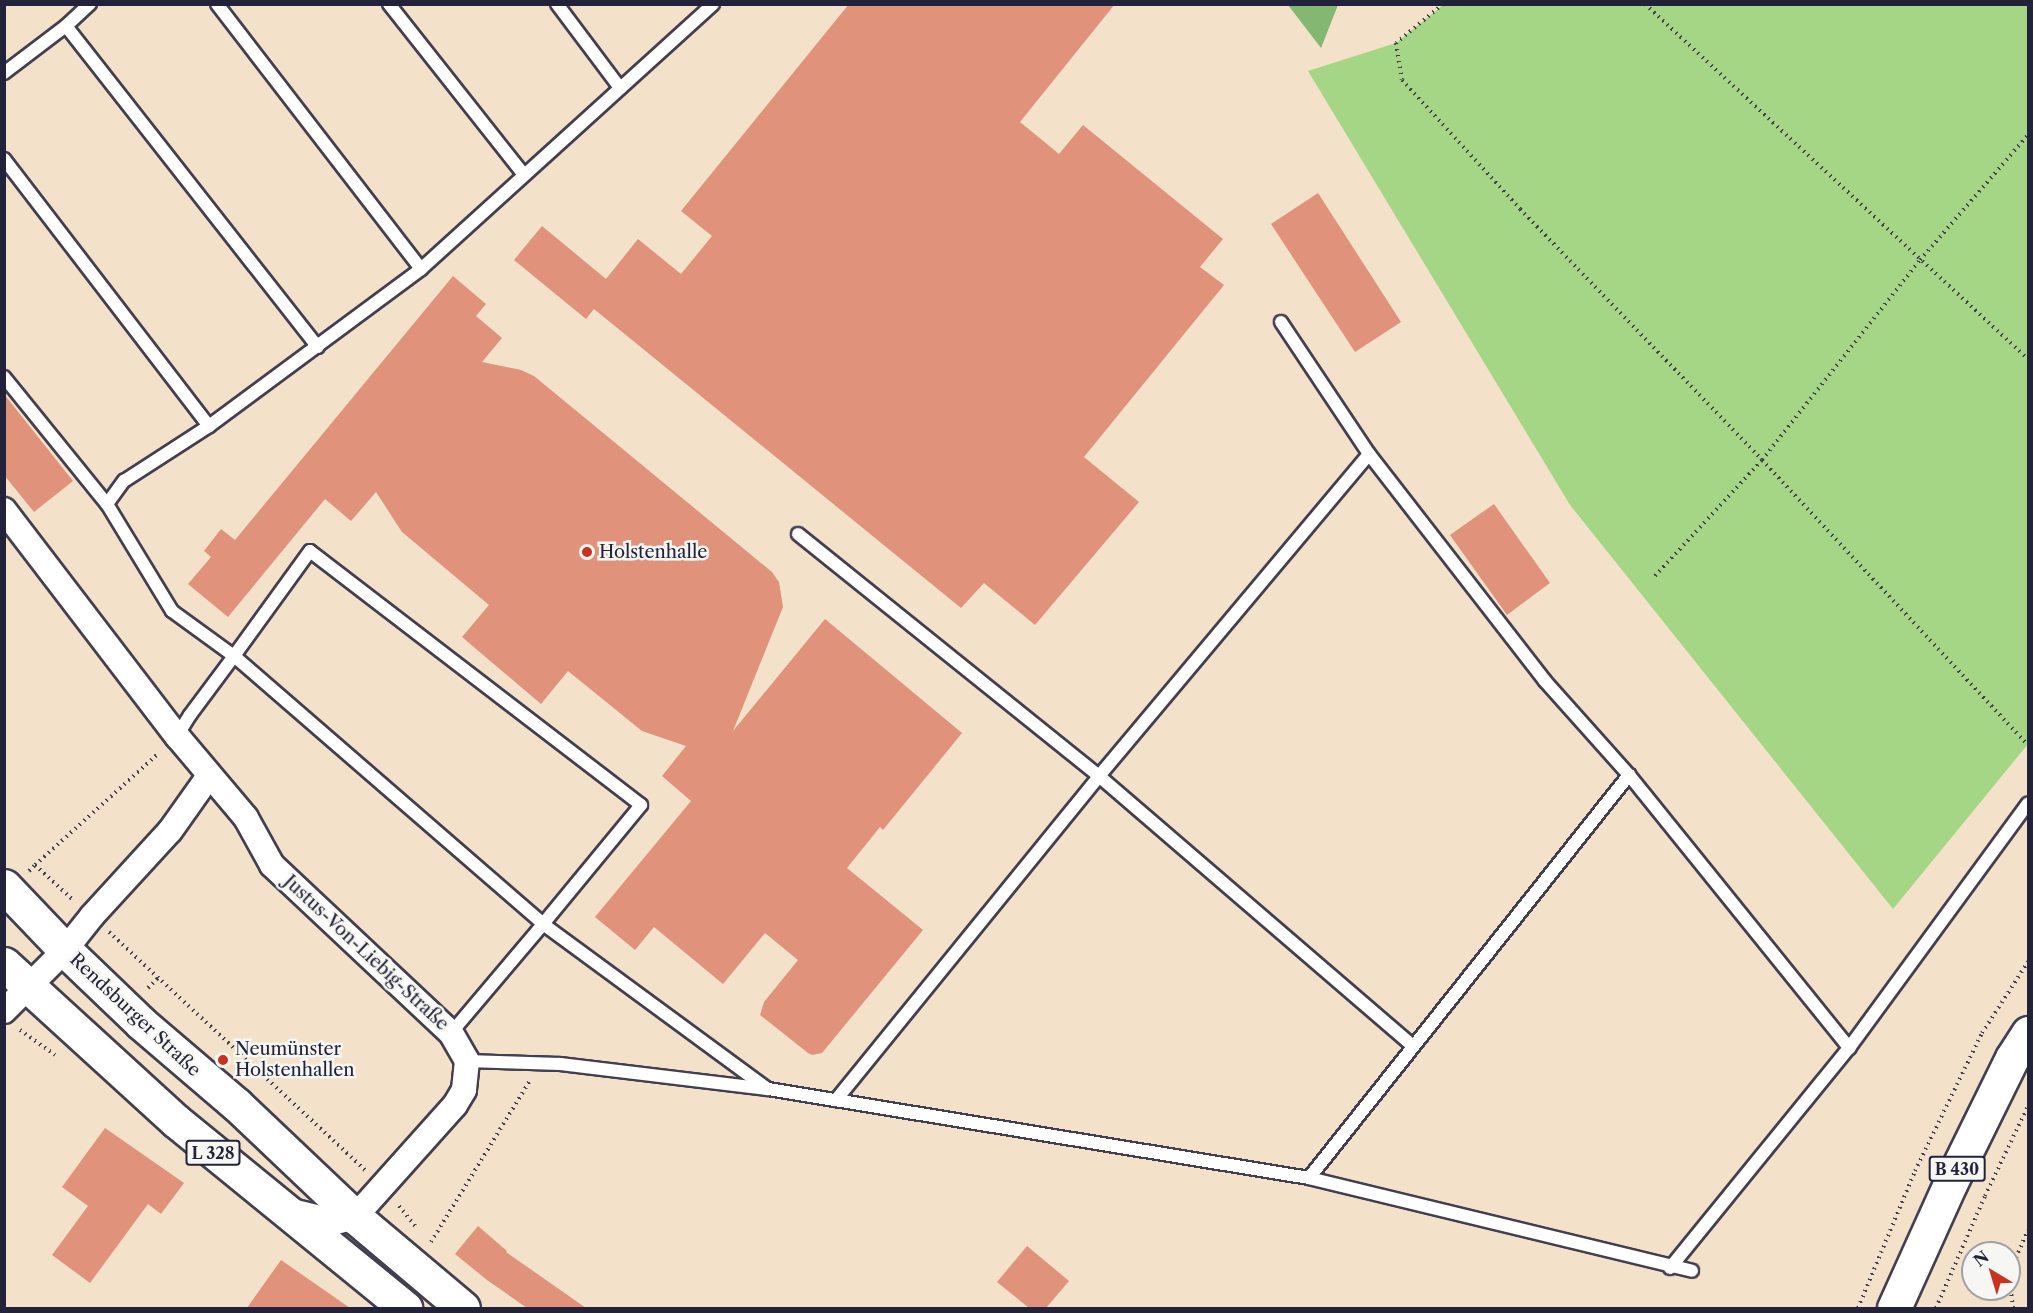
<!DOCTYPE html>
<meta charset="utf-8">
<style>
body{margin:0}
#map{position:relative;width:2033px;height:1313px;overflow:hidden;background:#f4e1c9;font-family:"Libre Caslon Text",serif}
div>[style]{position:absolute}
.green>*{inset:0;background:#a4d685}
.forest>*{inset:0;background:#83b772}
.building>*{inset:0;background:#e1927a}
.path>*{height:4px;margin-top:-2px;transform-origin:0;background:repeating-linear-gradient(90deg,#423f50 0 1.5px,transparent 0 6px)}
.roads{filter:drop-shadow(2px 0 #423f50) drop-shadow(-2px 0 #423f50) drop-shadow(0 2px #423f50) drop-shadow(0 -2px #423f50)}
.lane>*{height:12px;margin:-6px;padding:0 6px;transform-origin:6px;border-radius:6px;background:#fff}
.street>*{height:24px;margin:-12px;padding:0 12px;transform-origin:12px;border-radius:12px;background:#fff}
.primary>*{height:33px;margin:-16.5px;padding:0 16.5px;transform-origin:16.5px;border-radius:16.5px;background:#fff}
.dots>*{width:16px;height:16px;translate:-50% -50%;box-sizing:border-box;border:3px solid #f6f6f2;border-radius:50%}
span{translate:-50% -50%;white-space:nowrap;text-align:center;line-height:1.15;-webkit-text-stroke:5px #f6f6f2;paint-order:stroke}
.shield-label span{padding:2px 4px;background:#f6f6f2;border:2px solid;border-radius:4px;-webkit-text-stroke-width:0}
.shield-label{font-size:16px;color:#22223b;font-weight:700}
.poi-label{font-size:18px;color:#22223b}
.left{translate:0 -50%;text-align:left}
.street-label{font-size:18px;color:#22223b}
.frame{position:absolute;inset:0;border:6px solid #22223b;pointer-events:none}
.north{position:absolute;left:1961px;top:1241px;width:60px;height:60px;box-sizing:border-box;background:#f6f6f2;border:2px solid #a1a1a9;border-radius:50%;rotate:322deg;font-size:16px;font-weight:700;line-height:24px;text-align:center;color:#22223b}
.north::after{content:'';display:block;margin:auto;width:21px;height:27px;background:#c8321e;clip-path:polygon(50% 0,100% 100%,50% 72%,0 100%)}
</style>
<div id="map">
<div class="green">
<i style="clip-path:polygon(1443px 5px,2028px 5px,2028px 744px,1893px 909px,1570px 505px,1308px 71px,1396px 43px)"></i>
</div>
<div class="forest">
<i style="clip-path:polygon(1288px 5px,1338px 5px,1321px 48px)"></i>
</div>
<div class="building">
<i style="clip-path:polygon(849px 4px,1115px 4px,1020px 122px,1059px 154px,1083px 125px,1223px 239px,1200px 267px,1224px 285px,1084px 457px,1139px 502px,1035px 625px,984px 583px,961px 608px,594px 309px,586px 319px,514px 260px,542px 226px,606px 279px,638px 239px,681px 274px,712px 236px,681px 211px)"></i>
<i style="clip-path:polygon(1318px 193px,1401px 322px,1355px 352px,1271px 224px)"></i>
<i style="clip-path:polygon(453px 276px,486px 304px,476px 316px,502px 338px,482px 362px,521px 370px,534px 376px,772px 572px,779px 582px,783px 607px,733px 731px,825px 619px,962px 733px,883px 830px,880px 827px,847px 868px,923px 930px,822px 1053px,812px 1055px,808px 1053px,760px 1015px,764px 1002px,798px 960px,765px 933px,723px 984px,654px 927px,635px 950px,595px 917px,691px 801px,662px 776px,686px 746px,642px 731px,568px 671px,541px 704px,462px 637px,489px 605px,402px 532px,376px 492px,351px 521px,325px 499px,228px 617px,188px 584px,211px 557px,204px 551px,221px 529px,235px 540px)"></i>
<i style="clip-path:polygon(4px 394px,73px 481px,34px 512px,4px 475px)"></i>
<i style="clip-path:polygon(1494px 504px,1550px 583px,1507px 615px,1450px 535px)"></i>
<i style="clip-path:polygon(105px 1128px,184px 1183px,161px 1214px,148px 1204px,90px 1283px,52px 1255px,88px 1206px,62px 1187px)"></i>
<i style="clip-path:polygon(478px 1226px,507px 1251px,506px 1252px,586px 1308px,527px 1308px,487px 1280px,455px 1254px)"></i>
<i style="clip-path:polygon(1027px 1246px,1069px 1281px,1046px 1308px,1029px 1308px,997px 1282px)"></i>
<i style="clip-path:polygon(281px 1260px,350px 1308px,247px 1308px)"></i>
</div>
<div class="path">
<i style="left:1443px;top:4px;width:61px;rotate:140.3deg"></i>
<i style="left:1396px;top:43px;width:37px;rotate:81deg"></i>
<i style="left:1402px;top:80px;width:175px;rotate:47.5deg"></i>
<i style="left:1520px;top:209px;width:349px;rotate:46deg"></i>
<i style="left:1762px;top:460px;width:390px;rotate:47deg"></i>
<i style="left:1645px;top:4px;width:522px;rotate:42.83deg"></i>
<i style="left:1655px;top:576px;width:158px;rotate:-47.3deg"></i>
<i style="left:1762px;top:460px;width:255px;rotate:-51.7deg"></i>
<i style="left:1920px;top:260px;width:165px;rotate:-49.2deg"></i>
<i style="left:35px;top:865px;width:167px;rotate:-42.1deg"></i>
<i style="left:29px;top:871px;width:8px;rotate:-45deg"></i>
<i style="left:35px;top:865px;width:50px;rotate:42.6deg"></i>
<i style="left:109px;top:932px;width:350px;rotate:42.9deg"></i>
<i style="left:148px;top:988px;width:14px;rotate:-45deg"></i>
<i style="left:20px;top:1030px;width:43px;rotate:35.5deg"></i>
<i style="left:399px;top:1206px;width:26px;rotate:51deg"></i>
<i style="left:431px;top:1242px;width:188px;rotate:-58.5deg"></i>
<i style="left:1858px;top:1308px;width:148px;rotate:-67.4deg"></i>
<i style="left:1915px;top:1171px;width:153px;rotate:-64.1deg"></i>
<i style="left:1982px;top:1033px;width:85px;rotate:-57.1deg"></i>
<i style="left:1936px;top:1308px;width:122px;rotate:-66.4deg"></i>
<i style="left:1985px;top:1196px;width:100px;rotate:-64.5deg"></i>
<i style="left:2013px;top:1308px;width:24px;rotate:-97deg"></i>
<i style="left:2010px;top:1284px;width:27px;rotate:-77deg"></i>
<i style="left:2016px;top:1258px;width:30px;rotate:-67deg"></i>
</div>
<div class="roads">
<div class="lane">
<i style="left:217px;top:4px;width:334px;rotate:52.4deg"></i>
<i style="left:389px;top:4px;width:218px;rotate:51.7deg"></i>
<i style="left:557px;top:4px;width:105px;rotate:53.1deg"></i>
<i style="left:66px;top:26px;width:408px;rotate:51.9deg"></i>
<i style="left:4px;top:73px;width:78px;rotate:-37.2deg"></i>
<i style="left:66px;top:26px;width:33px;rotate:-43deg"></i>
<i style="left:4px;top:159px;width:337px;rotate:52.5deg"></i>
<i style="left:1281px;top:322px;width:159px;rotate:56.3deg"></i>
<i style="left:1369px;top:454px;width:287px;rotate:52.2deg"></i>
<i style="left:1545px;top:681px;width:126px;rotate:48.2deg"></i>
<i style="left:1629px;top:775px;width:351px;rotate:51.1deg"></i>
<i style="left:4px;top:377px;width:164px;rotate:51deg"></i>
<i style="left:107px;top:504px;width:125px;rotate:58.7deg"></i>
<i style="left:172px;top:611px;width:77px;rotate:36deg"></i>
<i style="left:234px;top:656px;width:409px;rotate:40.9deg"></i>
<i style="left:543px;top:924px;width:154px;rotate:-50.5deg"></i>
<i style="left:641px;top:805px;width:417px;rotate:-142.5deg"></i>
<i style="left:310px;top:551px;width:130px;rotate:125.9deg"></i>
<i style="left:234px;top:656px;width:74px;rotate:126.7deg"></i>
<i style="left:190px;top:715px;width:25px;rotate:122deg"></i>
<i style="left:107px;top:504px;width:29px;rotate:-54deg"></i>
<i style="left:124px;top:481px;width:101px;rotate:-32.9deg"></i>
<i style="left:209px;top:426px;width:264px;rotate:-36.5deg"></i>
<i style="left:421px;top:269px;width:394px;rotate:-42.2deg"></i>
<i style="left:798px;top:534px;width:386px;rotate:38.8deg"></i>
<i style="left:1099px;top:776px;width:414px;rotate:40.7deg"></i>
<i style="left:451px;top:1033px;width:143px;rotate:-49.8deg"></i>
<i style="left:543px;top:924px;width:279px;rotate:36.3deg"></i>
<i style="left:768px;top:1089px;width:548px;rotate:9.34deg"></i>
<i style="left:1309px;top:1178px;width:394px;rotate:13.6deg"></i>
<i style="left:467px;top:1061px;width:93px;rotate:1.8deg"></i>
<i style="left:560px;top:1064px;width:209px;rotate:6.9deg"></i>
<i style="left:836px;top:1100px;width:417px;rotate:-50.9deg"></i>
<i style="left:1099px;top:776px;width:420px;rotate:-50deg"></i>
<i style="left:1309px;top:1178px;width:515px;rotate:-51.55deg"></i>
<i style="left:1670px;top:1268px;width:284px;rotate:-50.9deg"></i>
<i style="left:1849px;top:1048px;width:303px;rotate:-53.8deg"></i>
</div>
<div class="street">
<i style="left:4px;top:510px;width:285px;rotate:52.6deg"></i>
<i style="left:177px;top:736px;width:107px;rotate:49.9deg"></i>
<i style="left:246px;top:818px;width:54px;rotate:61deg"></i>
<i style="left:272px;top:865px;width:245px;rotate:43.2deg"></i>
<i style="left:451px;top:1033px;width:32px;rotate:60deg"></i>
<i style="left:467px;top:1061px;width:29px;rotate:96deg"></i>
<i style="left:464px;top:1090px;width:17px;rotate:121deg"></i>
<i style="left:455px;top:1105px;width:150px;rotate:131.8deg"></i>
<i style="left:355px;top:1217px;width:20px;rotate:165deg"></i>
<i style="left:336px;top:1222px;width:45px;rotate:-166deg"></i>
<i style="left:4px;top:1011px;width:86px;rotate:-45deg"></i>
<i style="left:65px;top:950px;width:43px;rotate:-51.5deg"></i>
<i style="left:92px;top:916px;width:115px;rotate:-47.5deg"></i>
<i style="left:170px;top:831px;width:67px;rotate:-54.7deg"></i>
</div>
<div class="primary">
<i style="left:4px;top:886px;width:88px;rotate:46.4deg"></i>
<i style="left:65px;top:950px;width:105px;rotate:43.8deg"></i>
<i style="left:141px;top:1023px;width:126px;rotate:40.5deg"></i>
<i style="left:237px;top:1105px;width:163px;rotate:43.5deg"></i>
<i style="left:355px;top:1217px;width:141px;rotate:40.1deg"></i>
<i style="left:4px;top:964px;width:233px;rotate:42.4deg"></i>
<i style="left:176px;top:1121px;width:296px;rotate:39.2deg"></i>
<i style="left:1894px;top:1308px;width:136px;rotate:-65.7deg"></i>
<i style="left:1950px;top:1184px;width:140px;rotate:-63.8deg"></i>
<i style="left:2012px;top:1058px;width:30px;rotate:-57deg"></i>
</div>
</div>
<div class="dots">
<i style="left:587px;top:552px;background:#c8321e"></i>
<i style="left:223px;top:1060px;background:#c8321e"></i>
</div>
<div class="shield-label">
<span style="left:213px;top:1153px">L 328</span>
<span style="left:1957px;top:1169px">B 430</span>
</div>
<div class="poi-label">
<span class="left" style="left:599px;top:552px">Holstenhalle</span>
<span class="left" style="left:235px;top:1060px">Neumünster<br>Holstenhallen</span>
</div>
<div class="street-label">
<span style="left:366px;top:953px;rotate:43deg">Justus-Von-Liebig-Straße</span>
<span style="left:135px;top:1015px;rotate:43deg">Rendsburger Straße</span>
</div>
<div class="frame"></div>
<div class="north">N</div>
</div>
